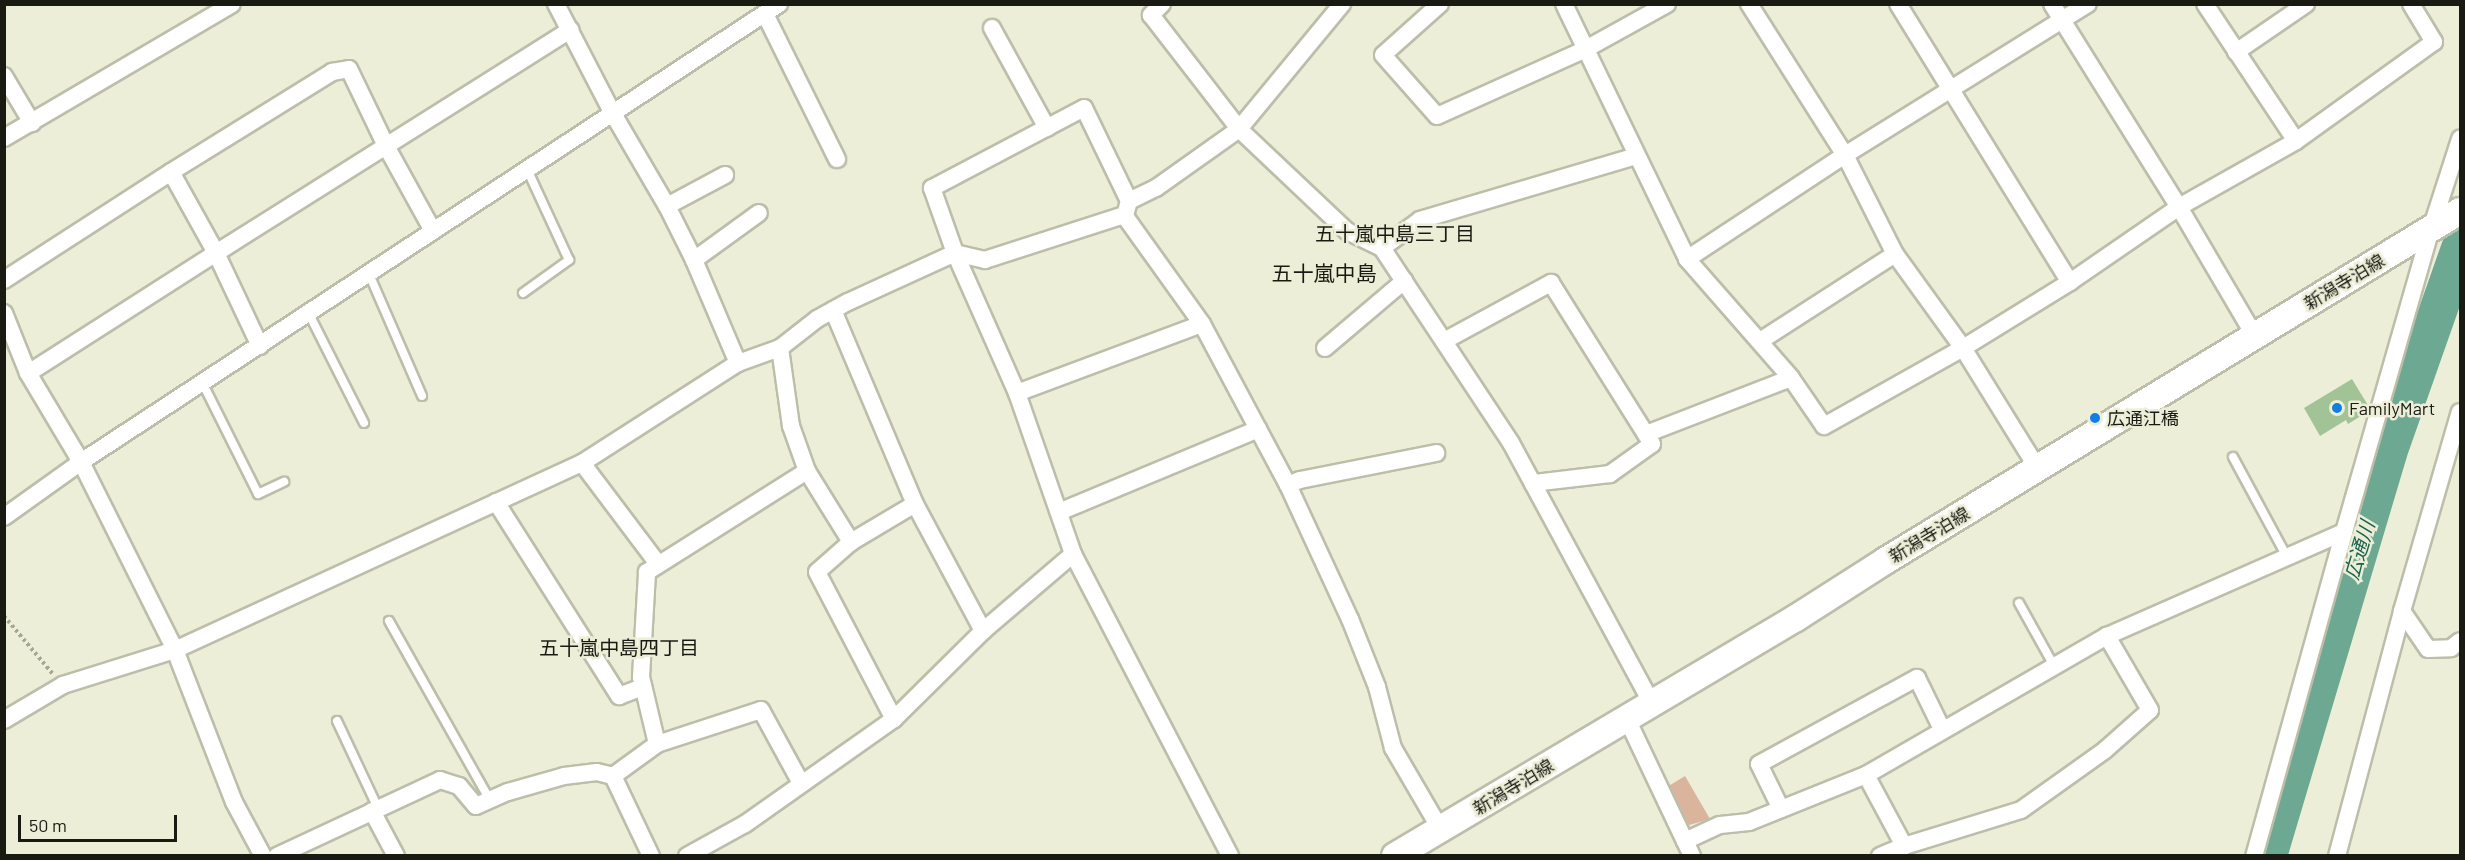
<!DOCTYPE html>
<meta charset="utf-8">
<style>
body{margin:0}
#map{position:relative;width:2465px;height:860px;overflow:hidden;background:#eceed8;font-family:Barlow,"Noto Sans JP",sans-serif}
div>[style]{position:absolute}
.green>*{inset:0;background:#dbb49d}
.river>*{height:38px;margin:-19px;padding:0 19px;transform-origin:19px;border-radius:19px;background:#6da992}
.building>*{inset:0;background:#a1c396}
.path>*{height:4px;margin-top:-2px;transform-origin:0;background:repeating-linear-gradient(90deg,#a6a796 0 3px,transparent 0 6px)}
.roads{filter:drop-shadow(2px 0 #bdbeaa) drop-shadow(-2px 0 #bdbeaa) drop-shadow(0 2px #bdbeaa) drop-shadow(0 -2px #bdbeaa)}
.lane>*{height:8px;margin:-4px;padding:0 4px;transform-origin:4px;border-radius:4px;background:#fff}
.street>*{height:16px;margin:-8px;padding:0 8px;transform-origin:8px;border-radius:8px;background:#fff}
.primary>*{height:26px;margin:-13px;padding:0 13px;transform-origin:13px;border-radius:13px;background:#fff}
.dots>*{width:16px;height:16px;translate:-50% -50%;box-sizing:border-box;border:3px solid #eceed8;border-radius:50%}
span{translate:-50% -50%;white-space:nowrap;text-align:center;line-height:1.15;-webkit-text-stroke:5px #eceed8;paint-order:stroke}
.street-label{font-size:18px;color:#191a12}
.poi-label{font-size:18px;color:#191a12}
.left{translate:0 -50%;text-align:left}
.neighbourhood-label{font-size:20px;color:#191a12}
.water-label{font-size:20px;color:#1a644d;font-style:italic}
.quarter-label{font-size:21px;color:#191a12}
.frame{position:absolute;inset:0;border:6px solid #191a12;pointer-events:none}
.scale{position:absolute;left:18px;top:815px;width:159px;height:27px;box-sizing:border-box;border:3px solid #191a12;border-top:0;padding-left:8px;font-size:18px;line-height:21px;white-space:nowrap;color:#191a12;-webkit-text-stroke:4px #eceed8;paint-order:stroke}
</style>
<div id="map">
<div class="green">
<i style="clip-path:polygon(1685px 776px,1710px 819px,1689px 825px,1677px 812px,1667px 787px)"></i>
</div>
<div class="river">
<i style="left:2268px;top:856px;width:420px;rotate:-73.4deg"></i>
<i style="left:2388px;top:453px;width:217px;rotate:-70.6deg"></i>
</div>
<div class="building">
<i style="clip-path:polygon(2352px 379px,2369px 407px,2362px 411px,2364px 414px,2348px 424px,2346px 420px,2320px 436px,2304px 408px)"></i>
</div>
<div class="path">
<i style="left:4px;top:616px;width:75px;rotate:49.9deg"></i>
</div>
<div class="roads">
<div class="lane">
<i style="left:369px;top:274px;width:133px;rotate:66.5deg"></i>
<i style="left:523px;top:293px;width:57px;rotate:-35.7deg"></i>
<i style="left:569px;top:260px;width:100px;rotate:-114.8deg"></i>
<i style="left:309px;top:314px;width:122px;rotate:63.2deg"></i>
<i style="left:203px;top:384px;width:123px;rotate:63.4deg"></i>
<i style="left:258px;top:494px;width:29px;rotate:-25deg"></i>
<i style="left:2233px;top:457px;width:114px;rotate:61.6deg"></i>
<i style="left:2019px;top:603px;width:72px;rotate:60.9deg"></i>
<i style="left:389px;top:621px;width:206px;rotate:60.6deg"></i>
<i style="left:337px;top:721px;width:96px;rotate:64.8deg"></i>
</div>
<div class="street">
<i style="left:556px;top:4px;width:122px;rotate:62.6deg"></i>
<i style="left:612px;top:112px;width:109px;rotate:59.7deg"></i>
<i style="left:667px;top:206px;width:60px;rotate:63.4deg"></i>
<i style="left:694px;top:260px;width:112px;rotate:66.9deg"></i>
<i style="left:1162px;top:4px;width:16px;rotate:135deg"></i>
<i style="left:1151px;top:15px;width:144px;rotate:52.3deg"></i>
<i style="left:1239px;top:129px;width:149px;rotate:43.4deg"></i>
<i style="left:1347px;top:231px;width:39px;rotate:26deg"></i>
<i style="left:1382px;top:248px;width:47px;rotate:-36.4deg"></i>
<i style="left:1420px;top:220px;width:225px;rotate:-16.5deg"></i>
<i style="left:1440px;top:4px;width:76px;rotate:138.2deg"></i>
<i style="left:1383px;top:55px;width:81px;rotate:48.5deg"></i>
<i style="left:1437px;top:116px;width:161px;rotate:-24.2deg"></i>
<i style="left:1584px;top:50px;width:95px;rotate:-29deg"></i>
<i style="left:1564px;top:4px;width:283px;rotate:64.2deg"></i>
<i style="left:1687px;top:259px;width:158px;rotate:48.8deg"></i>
<i style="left:1791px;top:378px;width:58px;rotate:55.5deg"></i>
<i style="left:1824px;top:426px;width:159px;rotate:-29.3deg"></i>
<i style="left:1963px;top:348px;width:126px;rotate:-31.7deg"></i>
<i style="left:2070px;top:282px;width:132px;rotate:-34.5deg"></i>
<i style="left:2179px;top:207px;width:134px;rotate:-29.4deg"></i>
<i style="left:2296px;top:141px;width:164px;rotate:-123.6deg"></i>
<i style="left:1749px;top:4px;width:179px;rotate:57.6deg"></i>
<i style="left:1845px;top:155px;width:111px;rotate:63.2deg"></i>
<i style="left:1895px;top:254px;width:161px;rotate:147.2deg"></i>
<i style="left:1898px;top:4px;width:327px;rotate:58.3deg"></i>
<i style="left:2052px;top:4px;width:239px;rotate:58deg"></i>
<i style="left:2179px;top:207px;width:148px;rotate:59.6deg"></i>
<i style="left:765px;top:14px;width:162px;rotate:63.6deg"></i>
<i style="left:992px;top:28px;width:114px;rotate:61.2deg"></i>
<i style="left:2236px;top:52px;width:85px;rotate:-34.4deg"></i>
<i style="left:4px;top:76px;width:55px;rotate:59.2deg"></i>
<i style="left:4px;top:138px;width:264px;rotate:-30.4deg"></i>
<i style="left:2296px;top:141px;width:170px;rotate:-35.7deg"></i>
<i style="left:2434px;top:42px;width:44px;rotate:-121.2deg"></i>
<i style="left:171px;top:172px;width:190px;rotate:-31.8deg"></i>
<i style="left:332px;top:72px;width:17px;rotate:-10deg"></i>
<i style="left:349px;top:69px;width:85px;rotate:64.3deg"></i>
<i style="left:386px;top:146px;width:201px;rotate:147.8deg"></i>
<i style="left:216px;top:253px;width:103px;rotate:64.7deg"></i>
<i style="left:1129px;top:201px;width:103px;rotate:-115.8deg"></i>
<i style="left:1084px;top:108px;width:172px;rotate:152.2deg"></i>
<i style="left:932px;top:188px;width:69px;rotate:70.5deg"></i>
<i style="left:955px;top:253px;width:153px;rotate:66.1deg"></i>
<i style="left:1017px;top:393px;width:170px;rotate:70.8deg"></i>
<i style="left:1073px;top:554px;width:340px;rotate:62.5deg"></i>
<i style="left:667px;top:206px;width:66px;rotate:-28.1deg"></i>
<i style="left:1126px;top:212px;width:11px;rotate:-75deg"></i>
<i style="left:1129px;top:201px;width:30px;rotate:-26deg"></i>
<i style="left:1156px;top:188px;width:102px;rotate:-35.4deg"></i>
<i style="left:1239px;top:129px;width:162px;rotate:-50.5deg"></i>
<i style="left:1124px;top:215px;width:134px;rotate:54.4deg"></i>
<i style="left:1202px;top:324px;width:183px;rotate:61.9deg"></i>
<i style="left:1288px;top:485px;width:148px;rotate:65.2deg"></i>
<i style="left:1350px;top:619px;width:73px;rotate:68.3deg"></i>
<i style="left:1377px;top:687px;width:63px;rotate:75.3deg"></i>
<i style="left:1393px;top:748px;width:95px;rotate:59.7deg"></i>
<i style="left:433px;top:231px;width:97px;rotate:-118.9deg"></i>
<i style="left:386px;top:146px;width:218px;rotate:-32.2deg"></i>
<i style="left:1382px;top:248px;width:234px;rotate:56.5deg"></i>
<i style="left:1511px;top:443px;width:297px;rotate:61.6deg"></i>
<i style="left:1895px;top:254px;width:116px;rotate:54.1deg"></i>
<i style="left:1963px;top:348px;width:142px;rotate:58.2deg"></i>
<i style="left:1687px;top:259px;width:189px;rotate:-33.4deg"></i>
<i style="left:1845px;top:155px;width:286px;rotate:-31.9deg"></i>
<i style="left:694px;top:260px;width:80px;rotate:-35.9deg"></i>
<i style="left:4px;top:280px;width:199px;rotate:-32.9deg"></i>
<i style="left:171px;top:172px;width:93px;rotate:60.9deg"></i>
<i style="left:216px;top:253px;width:223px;rotate:147.4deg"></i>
<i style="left:833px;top:310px;width:211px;rotate:67.1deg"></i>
<i style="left:915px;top:504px;width:144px;rotate:61.8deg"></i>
<i style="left:4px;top:313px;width:65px;rotate:68.2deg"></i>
<i style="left:28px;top:373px;width:104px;rotate:59.2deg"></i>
<i style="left:81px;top:462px;width:210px;rotate:63.4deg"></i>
<i style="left:175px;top:650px;width:163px;rotate:68.8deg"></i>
<i style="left:234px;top:802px;width:61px;rotate:61.8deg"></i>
<i style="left:1444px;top:341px;width:122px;rotate:-28.5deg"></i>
<i style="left:1551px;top:283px;width:190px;rotate:57.9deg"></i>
<i style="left:1652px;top:444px;width:52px;rotate:144.5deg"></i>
<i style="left:1610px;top:474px;width:78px;rotate:173.3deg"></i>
<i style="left:780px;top:348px;width:79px;rotate:82deg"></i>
<i style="left:791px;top:426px;width:48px;rotate:70.4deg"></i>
<i style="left:807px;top:471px;width:84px;rotate:58.2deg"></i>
<i style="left:851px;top:542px;width:45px;rotate:138.6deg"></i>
<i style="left:817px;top:572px;width:166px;rotate:62.4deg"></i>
<i style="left:1325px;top:348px;width:104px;rotate:-40.3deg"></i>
<i style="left:1017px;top:393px;width:197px;rotate:-20.5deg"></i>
<i style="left:1646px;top:434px;width:155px;rotate:-21.1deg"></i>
<i style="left:582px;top:463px;width:126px;rotate:53deg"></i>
<i style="left:1288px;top:485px;width:13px;rotate:-23deg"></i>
<i style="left:1300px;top:480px;width:139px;rotate:-11.2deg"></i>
<i style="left:496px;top:502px;width:230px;rotate:57.6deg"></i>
<i style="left:619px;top:696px;width:26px;rotate:-21deg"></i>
<i style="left:1059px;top:512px;width:216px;rotate:-22.6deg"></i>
<i style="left:4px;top:517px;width:95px;rotate:-35.5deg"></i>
<i style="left:81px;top:462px;width:835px;rotate:-33.27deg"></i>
<i style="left:2344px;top:532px;width:315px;rotate:-74deg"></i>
<i style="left:2431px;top:229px;width:95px;rotate:-72.1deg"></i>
<i style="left:851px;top:542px;width:74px;rotate:-30.7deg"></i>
<i style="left:2402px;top:611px;width:46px;rotate:55.6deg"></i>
<i style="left:2428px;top:649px;width:23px;rotate:-2deg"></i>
<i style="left:2451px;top:648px;width:11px;rotate:-38deg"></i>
<i style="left:1627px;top:719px;width:135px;rotate:64.6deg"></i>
<i style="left:1685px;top:841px;width:38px;rotate:-25deg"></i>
<i style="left:1720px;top:825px;width:29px;rotate:-6deg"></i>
<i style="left:1749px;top:822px;width:126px;rotate:-21.9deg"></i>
<i style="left:1866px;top:775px;width:278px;rotate:-30deg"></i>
<i style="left:2107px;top:636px;width:259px;rotate:-23.7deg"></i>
<i style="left:2344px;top:532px;width:336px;rotate:105.5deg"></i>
<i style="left:4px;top:720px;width:69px;rotate:-30.7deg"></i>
<i style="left:63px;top:685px;width:117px;rotate:-17.4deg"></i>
<i style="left:175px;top:650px;width:448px;rotate:-24.7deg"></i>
<i style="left:582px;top:463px;width:185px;rotate:-32.7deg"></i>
<i style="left:738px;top:363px;width:45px;rotate:-19.7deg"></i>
<i style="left:780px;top:348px;width:47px;rotate:-38.1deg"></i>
<i style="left:817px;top:319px;width:35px;rotate:-29deg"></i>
<i style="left:848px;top:302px;width:118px;rotate:-24.6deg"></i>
<i style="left:955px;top:253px;width:31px;rotate:13deg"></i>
<i style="left:985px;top:260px;width:146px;rotate:-17.9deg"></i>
<i style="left:657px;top:744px;width:109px;rotate:-18.1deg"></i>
<i style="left:761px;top:710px;width:83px;rotate:61.3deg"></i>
<i style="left:1866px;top:775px;width:81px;rotate:61.8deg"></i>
<i style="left:1904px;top:846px;width:122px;rotate:-17.1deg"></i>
<i style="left:2021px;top:810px;width:103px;rotate:-35.5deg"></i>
<i style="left:2105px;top:750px;width:60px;rotate:-41.6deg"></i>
<i style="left:2150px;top:710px;width:86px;rotate:-120.2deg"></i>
<i style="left:613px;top:776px;width:54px;rotate:-36deg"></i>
<i style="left:657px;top:744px;width:69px;rotate:-103.4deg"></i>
<i style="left:641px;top:677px;width:105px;rotate:-86.7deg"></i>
<i style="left:647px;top:572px;width:189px;rotate:-32.3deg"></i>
<i style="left:1781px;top:809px;width:50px;rotate:-116.1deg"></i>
<i style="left:1759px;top:764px;width:180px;rotate:-28.6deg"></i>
<i style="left:1917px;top:678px;width:57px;rotate:63.9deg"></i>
<i style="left:372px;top:811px;width:51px;rotate:61.9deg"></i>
<i style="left:1685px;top:841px;width:17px;rotate:65deg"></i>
<i style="left:277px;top:856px;width:180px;rotate:-25deg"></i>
<i style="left:440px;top:780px;width:20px;rotate:18deg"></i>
<i style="left:459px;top:786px;width:26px;rotate:50deg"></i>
<i style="left:476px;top:806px;width:35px;rotate:-24deg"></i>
<i style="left:508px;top:792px;width:58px;rotate:-15.9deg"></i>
<i style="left:564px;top:776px;width:33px;rotate:-7deg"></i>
<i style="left:597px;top:772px;width:16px;rotate:14deg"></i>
<i style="left:613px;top:776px;width:89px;rotate:64.6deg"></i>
<i style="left:687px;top:856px;width:66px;rotate:-28.9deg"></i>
<i style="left:745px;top:824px;width:182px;rotate:-35.2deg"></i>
<i style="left:894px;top:719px;width:125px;rotate:-44.7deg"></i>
<i style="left:983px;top:631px;width:118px;rotate:-40.5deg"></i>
<i style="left:1880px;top:856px;width:26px;rotate:-23deg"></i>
<i style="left:2337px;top:856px;width:253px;rotate:-75.1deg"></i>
<i style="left:2402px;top:611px;width:207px;rotate:-73.8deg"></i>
</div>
<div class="primary">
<i style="left:1395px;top:856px;width:466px;rotate:-30.7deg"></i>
<i style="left:1796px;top:618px;width:106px;rotate:-32.6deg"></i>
<i style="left:1885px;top:561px;width:673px;rotate:-31.33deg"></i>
</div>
</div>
<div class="dots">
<i style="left:2337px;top:408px;background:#107ee6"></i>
<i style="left:2095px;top:418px;background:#107ee6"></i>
</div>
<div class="street-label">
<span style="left:2344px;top:282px;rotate:-31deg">新潟寺泊線</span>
<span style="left:1929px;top:535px;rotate:-31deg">新潟寺泊線</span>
<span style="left:1513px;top:787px;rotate:-31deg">新潟寺泊線</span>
</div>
<div class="poi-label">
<span class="left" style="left:2349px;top:408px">FamilyMart</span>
<span class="left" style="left:2107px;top:418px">広通江橋</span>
</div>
<div class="neighbourhood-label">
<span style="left:1395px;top:233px">五十嵐中島三丁目</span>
<span style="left:619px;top:647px">五十嵐中島四丁目</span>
</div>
<div class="water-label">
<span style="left:2359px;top:550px;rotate:-73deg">広通川</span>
</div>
<div class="quarter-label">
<span style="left:1324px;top:273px">五十嵐中島</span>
</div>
<div class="frame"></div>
<div class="scale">50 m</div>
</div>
